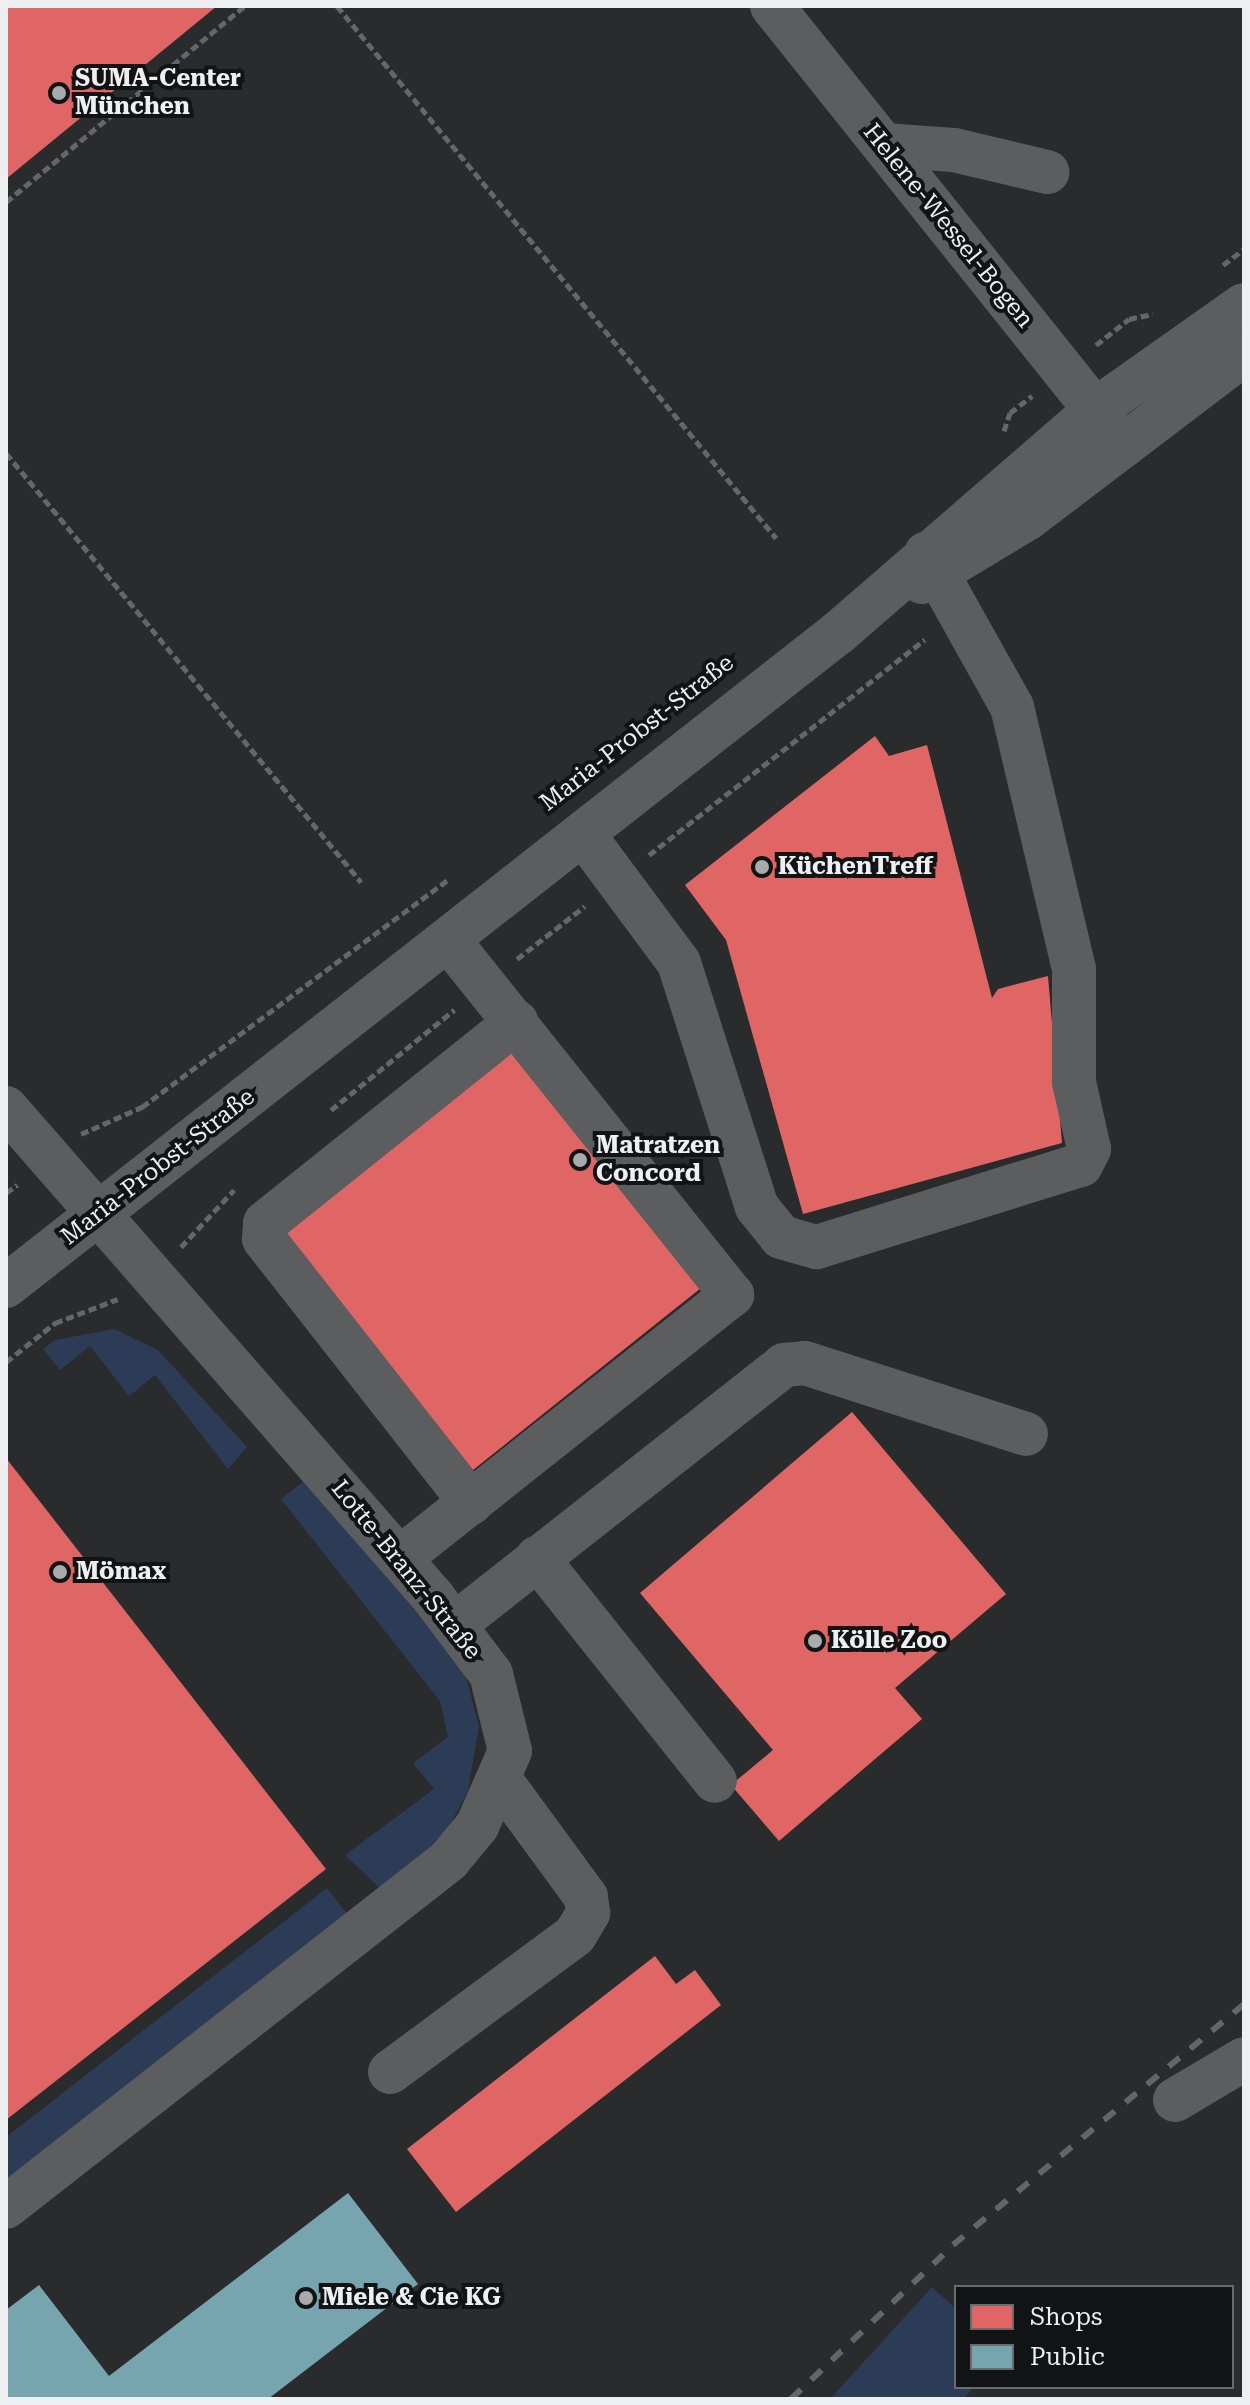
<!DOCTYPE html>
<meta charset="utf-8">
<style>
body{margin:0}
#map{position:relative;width:1250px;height:2405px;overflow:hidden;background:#292b2d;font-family:"Roboto Serif",serif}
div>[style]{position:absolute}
.green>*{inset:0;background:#2c3c57}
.shops>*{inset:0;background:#e06666}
.public>*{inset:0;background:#76a5af}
.path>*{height:5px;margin-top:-2.5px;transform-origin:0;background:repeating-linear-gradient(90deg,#646667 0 8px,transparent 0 12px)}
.minor>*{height:44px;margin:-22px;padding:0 22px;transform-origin:22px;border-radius:22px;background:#5c5d5f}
.rail>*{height:6px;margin-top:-3px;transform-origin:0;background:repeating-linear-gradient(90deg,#646566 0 14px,transparent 0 28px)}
.dots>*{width:22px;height:22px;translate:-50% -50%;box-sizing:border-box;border:4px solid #121315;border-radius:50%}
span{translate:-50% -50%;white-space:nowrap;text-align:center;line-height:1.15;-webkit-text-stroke:8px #121315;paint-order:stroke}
.poi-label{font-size:24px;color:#edeff1;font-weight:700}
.left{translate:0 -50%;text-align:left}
.street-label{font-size:24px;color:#edeff1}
.frame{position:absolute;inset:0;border:8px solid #edeff1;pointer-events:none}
.legend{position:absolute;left:954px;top:2285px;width:280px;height:104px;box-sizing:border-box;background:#121315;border:2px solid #6a6b6d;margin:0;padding:10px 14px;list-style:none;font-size:24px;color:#edeff1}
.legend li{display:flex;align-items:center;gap:16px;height:40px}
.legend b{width:40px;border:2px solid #6a6b6d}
</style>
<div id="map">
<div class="green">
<i style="clip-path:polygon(114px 1329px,158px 1350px,247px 1447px,228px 1469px,155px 1375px,129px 1396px,90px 1346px,60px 1370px,43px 1349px,55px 1340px)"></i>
<i style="clip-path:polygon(308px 1478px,462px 1662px,479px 1726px,468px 1791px,443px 1838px,382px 1890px,345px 1855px,434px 1789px,413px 1763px,448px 1737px,440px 1701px,281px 1499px)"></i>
<i style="clip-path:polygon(327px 1888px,349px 1916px,6px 2184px,6px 2137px)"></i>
<i style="clip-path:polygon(932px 2287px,956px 2309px,956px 2387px,974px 2387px,963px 2399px,830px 2399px)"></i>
</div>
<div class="shops">
<i style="clip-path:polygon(6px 6px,217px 6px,6px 179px)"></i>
<i style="clip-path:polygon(875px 736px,889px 756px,927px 745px,992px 998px,998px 989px,1048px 976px,1062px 1143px,803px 1214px,726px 940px,685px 885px)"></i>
<i style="clip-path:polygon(517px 1047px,706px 1284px,473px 1470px,284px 1234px)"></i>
<i style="clip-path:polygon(852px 1412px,1006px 1594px,895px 1688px,922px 1719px,779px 1841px,731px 1785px,773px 1750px,640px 1593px)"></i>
<i style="clip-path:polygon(6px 1458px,326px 1869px,6px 2120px)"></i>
<i style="clip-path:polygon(655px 1956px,676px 1984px,695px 1970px,721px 2005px,456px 2212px,407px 2149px)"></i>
</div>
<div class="public">
<i style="clip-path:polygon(348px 2193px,418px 2284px,268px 2399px,6px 2399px,6px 2310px,39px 2285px,109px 2376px)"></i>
</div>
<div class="path">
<i style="left:337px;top:6px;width:690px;rotate:50.47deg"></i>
<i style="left:6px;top:202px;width:309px;rotate:-39.4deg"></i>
<i style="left:1223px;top:265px;width:26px;rotate:-37deg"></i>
<i style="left:1096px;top:345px;width:42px;rotate:-38.2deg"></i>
<i style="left:1129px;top:319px;width:24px;rotate:-12deg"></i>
<i style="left:1004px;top:431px;width:19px;rotate:-72deg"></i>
<i style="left:1010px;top:413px;width:28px;rotate:-38deg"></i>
<i style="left:6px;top:453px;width:557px;rotate:50.39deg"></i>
<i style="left:649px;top:855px;width:350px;rotate:-38deg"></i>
<i style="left:517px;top:959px;width:86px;rotate:-37.9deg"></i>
<i style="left:331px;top:1110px;width:159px;rotate:-39.1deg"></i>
<i style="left:81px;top:1134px;width:67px;rotate:-23.9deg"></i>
<i style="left:142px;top:1107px;width:382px;rotate:-36.6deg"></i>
<i style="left:6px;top:1193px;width:14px;rotate:-36deg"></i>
<i style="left:181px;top:1247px;width:78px;rotate:-47.1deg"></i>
<i style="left:6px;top:1362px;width:63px;rotate:-38.5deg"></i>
<i style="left:55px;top:1323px;width:67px;rotate:-20.9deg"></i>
</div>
<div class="minor">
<i style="left:772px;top:6px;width:563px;rotate:51.34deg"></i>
<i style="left:884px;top:145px;width:70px;rotate:4.1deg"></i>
<i style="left:954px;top:150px;width:96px;rotate:13.3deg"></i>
<i style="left:922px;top:582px;width:124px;rotate:-31.1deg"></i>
<i style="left:1028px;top:518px;width:271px;rotate:-37.2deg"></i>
<i style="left:584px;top:835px;width:159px;rotate:53.4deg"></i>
<i style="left:679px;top:963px;width:256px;rotate:72.3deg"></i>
<i style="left:757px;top:1207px;width:38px;rotate:51deg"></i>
<i style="left:781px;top:1237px;width:37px;rotate:16deg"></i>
<i style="left:817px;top:1247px;width:276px;rotate:-17.3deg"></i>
<i style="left:1081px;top:1165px;width:18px;rotate:-63deg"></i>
<i style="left:1089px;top:1149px;width:69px;rotate:-102.6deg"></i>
<i style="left:1074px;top:1082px;width:113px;rotate:-90deg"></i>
<i style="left:1074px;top:969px;width:269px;rotate:-103.3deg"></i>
<i style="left:1012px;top:707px;width:176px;rotate:-119.2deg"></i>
<i style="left:6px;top:1108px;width:649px;rotate:48.87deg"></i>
<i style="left:433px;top:1597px;width:96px;rotate:53deg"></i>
<i style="left:491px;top:1674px;width:79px;rotate:76.1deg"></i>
<i style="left:510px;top:1751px;width:82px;rotate:113.7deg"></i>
<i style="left:477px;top:1826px;width:45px;rotate:129.6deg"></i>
<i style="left:448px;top:1861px;width:561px;rotate:141.95deg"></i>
<i style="left:6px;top:1286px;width:1058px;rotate:-38.13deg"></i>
<i style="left:838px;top:633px;width:340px;rotate:-40.9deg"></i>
<i style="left:1095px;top:410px;width:182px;rotate:-35.2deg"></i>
<i style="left:471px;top:1503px;width:335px;rotate:-128.1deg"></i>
<i style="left:264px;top:1239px;width:16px;rotate:-86deg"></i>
<i style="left:265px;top:1223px;width:322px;rotate:-38.7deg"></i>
<i style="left:400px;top:1558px;width:424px;rotate:-38.4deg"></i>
<i style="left:732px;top:1295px;width:454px;rotate:-128.6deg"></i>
<i style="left:537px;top:1558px;width:285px;rotate:51.4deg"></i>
<i style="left:454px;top:1625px;width:420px;rotate:-38.2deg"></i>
<i style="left:784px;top:1365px;width:21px;rotate:-5deg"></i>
<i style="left:805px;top:1363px;width:232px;rotate:17.8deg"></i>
<i style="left:390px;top:2072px;width:230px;rotate:-36.5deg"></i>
<i style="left:575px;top:1935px;width:26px;rotate:-59deg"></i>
<i style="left:588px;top:1913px;width:16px;rotate:-97deg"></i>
<i style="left:586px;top:1897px;width:147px;rotate:-126.2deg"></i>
<i style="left:1175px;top:2100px;width:80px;rotate:-30.7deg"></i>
</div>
<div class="rail">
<i style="left:791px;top:2399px;width:224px;rotate:-43.5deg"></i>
<i style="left:953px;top:2245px;width:378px;rotate:-39.6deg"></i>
</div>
<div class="dots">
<i style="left:59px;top:93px;background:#a8aaac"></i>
<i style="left:762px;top:867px;background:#a8aaac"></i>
<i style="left:580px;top:1160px;background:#a8aaac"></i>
<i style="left:60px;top:1572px;background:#a8aaac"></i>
<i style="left:815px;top:1641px;background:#a8aaac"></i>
<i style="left:306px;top:2298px;background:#a8aaac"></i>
</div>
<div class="poi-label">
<span class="left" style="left:75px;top:93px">SUMA-Center<br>München</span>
<span class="left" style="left:778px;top:867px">KüchenTreff</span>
<span class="left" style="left:596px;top:1160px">Matratzen<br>Concord</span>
<span class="left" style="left:76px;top:1572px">Mömax</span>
<span class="left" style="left:831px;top:1641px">Kölle Zoo</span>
<span class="left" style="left:322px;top:2298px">Miele &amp; Cie KG</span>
</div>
<div class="street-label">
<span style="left:948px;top:226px;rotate:51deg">Helene-Wessel-Bogen</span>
<span style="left:637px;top:733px;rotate:-38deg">Maria-Probst-Straße</span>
<span style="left:158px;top:1167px;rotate:-38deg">Maria-Probst-Straße</span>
<span style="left:406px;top:1570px;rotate:51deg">Lotte-Branz-Straße</span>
</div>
<div class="frame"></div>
<ul class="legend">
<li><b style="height:22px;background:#e06666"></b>Shops</li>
<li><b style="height:22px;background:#76a5af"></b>Public</li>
</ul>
</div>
